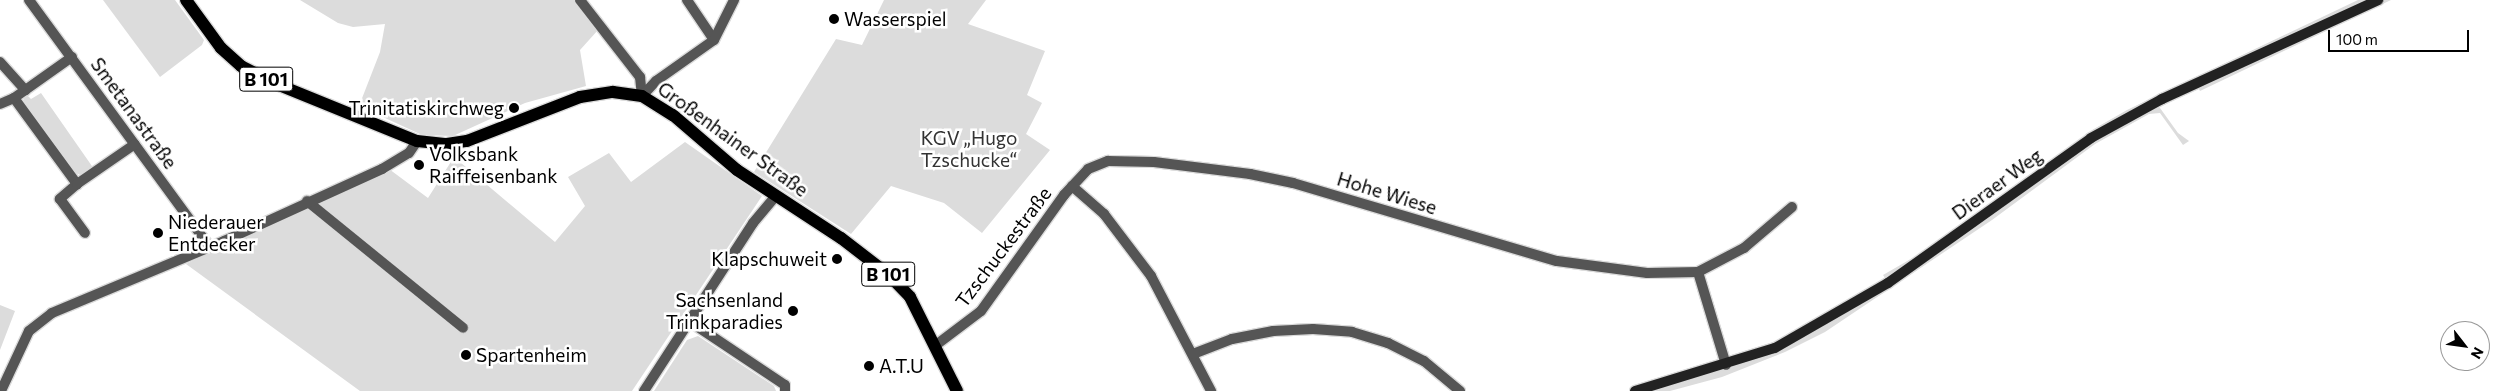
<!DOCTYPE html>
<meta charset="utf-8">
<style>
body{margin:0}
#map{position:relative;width:2510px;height:391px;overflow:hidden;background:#fff;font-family:Commissioner,sans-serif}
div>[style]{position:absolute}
.green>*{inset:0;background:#dcdcdc}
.roads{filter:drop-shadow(1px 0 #dbdbdb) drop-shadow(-1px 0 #dbdbdb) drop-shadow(0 1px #dbdbdb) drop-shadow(0 -1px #dbdbdb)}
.minor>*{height:10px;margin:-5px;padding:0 5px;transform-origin:5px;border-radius:5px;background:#555}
.secondary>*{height:10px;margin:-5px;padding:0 5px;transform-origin:5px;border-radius:5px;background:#222}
.primary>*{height:12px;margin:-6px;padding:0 6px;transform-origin:6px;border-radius:6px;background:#000}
.dots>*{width:14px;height:14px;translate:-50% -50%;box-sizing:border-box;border:2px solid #fff;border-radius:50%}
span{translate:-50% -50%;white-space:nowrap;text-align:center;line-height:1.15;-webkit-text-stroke:5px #fff;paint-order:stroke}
.shield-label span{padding:1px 4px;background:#fff;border:1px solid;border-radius:4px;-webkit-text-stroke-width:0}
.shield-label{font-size:18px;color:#000;font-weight:700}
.poi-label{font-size:19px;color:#000}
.left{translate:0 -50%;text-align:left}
.right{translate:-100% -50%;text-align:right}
.street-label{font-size:19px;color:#000}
.park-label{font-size:19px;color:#333}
.north{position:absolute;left:2440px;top:321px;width:50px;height:50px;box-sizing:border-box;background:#fff;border:1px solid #999;border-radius:50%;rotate:120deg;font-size:14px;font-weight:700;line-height:20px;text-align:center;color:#000}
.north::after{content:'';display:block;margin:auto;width:18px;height:22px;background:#000;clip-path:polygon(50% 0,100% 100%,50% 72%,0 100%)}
.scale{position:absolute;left:2328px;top:30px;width:141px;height:22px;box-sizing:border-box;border:2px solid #000;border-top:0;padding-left:6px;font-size:15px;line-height:18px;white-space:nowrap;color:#000;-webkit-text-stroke:4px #fff;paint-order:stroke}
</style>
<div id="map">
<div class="green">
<i style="clip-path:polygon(103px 0,175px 0,204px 40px,202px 45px,160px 77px)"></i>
<i style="clip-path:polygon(300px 0,574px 0,598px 30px,580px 50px,586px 86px,525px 103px,453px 136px,422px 135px,359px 106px,380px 52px,385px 24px,353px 27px,338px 23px)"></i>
<i style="clip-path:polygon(884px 0,986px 0,968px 24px,1045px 51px,1027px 95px,1042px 103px,1026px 134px,1050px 150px,982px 233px,944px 203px,891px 186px,851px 234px,754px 172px,836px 39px,862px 45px)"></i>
<i style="clip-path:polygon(2358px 0,2364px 0,2147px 102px,1895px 273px,1885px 278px,1883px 275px,1930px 248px,2094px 129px,2127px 110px)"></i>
<i style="clip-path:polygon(2384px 0,2391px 0,2200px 91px,2198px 87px)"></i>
<i style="clip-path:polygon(41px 93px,94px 169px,83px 176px,73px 172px,22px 103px,26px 94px,31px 99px)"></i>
<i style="clip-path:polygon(2155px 108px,2160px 108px,2178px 133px,2189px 141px,2183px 145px,2160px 113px,2149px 114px,2095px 144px,1992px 220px,1825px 332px,1785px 352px,1722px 377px,1670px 391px,1645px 391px,1743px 363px,1802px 339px,1936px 256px,2094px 141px)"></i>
<i style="clip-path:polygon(685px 142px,762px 196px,632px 391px,360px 391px,186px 264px,389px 169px,428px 198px,454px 157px,555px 242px,585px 206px,568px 177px,609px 153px,631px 182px)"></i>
<i style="clip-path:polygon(0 305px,15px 311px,0 350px)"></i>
<i style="clip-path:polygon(698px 336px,774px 386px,776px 391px,654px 391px,687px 340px)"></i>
</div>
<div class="roads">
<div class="minor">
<i style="left:29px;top:0;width:305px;rotate:53.8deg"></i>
<i style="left:580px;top:0;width:98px;rotate:52.1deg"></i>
<i style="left:640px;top:77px;width:19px;rotate:84deg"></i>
<i style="left:687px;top:0;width:48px;rotate:56deg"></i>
<i style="left:0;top:62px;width:38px;rotate:48deg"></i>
<i style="left:642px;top:96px;width:21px;rotate:-47deg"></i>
<i style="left:656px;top:81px;width:71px;rotate:-35.3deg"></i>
<i style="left:714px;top:40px;width:45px;rotate:-63.4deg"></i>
<i style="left:14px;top:98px;width:107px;rotate:53.8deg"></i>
<i style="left:77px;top:184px;width:23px;rotate:139deg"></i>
<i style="left:60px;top:199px;width:42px;rotate:53.7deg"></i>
<i style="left:0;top:104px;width:15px;rotate:-23deg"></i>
<i style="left:14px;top:98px;width:71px;rotate:-35.3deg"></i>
<i style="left:77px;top:184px;width:70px;rotate:-34.6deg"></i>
<i style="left:1072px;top:186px;width:43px;rotate:41.2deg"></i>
<i style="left:1104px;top:214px;width:78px;rotate:52.8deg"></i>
<i style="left:1151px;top:276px;width:130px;rotate:62.4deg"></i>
<i style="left:307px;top:201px;width:201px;rotate:39.1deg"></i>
<i style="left:1698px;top:272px;width:97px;rotate:73.2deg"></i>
<i style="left:689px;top:321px;width:115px;rotate:33.7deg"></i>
<i style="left:785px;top:385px;width:6px;rotate:90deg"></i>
<i style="left:936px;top:345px;width:56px;rotate:-37.1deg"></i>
<i style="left:981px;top:311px;width:143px;rotate:-54.4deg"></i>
<i style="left:1064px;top:195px;width:35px;rotate:-47deg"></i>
<i style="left:1088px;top:169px;width:22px;rotate:-22deg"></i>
<i style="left:1108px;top:161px;width:46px;rotate:1.2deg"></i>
<i style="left:1154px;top:162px;width:97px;rotate:7.1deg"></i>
<i style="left:1250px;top:174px;width:44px;rotate:11.8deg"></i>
<i style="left:1293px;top:183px;width:275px;rotate:16.5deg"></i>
<i style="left:1557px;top:261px;width:91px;rotate:7.6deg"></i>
<i style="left:1647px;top:273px;width:51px;rotate:-1.1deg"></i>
<i style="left:1698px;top:272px;width:52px;rotate:-27.6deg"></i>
<i style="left:1744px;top:248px;width:63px;rotate:-40.5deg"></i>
<i style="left:1193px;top:354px;width:42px;rotate:-21deg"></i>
<i style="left:1232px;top:339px;width:42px;rotate:-11deg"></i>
<i style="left:1273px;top:331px;width:40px;rotate:-2.9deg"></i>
<i style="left:1313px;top:329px;width:39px;rotate:4deg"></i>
<i style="left:1352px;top:332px;width:38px;rotate:17deg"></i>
<i style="left:1388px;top:343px;width:40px;rotate:26.6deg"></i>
<i style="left:1424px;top:361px;width:47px;rotate:39.8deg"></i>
<i style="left:1px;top:391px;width:66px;rotate:-65deg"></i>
<i style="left:29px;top:331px;width:29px;rotate:-38deg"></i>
<i style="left:52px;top:313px;width:186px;rotate:-22.7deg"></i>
<i style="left:224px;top:241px;width:174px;rotate:-24.5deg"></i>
<i style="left:382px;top:169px;width:31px;rotate:-31deg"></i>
<i style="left:409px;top:153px;width:14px;rotate:-56deg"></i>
<i style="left:644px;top:391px;width:200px;rotate:-57deg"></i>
<i style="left:753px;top:223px;width:35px;rotate:-50deg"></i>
</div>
<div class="secondary">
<i style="left:1635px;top:391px;width:146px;rotate:-17.1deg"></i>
<i style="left:1775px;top:348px;width:130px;rotate:-29.9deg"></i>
<i style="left:1888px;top:283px;width:249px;rotate:-35.5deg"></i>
<i style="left:2091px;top:138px;width:81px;rotate:-28.8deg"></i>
<i style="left:2162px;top:99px;width:238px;rotate:-24.6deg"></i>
</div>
<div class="primary">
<i style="left:186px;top:0;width:59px;rotate:53.9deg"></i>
<i style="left:221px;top:48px;width:27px;rotate:42deg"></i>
<i style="left:241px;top:66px;width:37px;rotate:27deg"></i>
<i style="left:274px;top:83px;width:154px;rotate:22.1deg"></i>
<i style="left:417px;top:141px;width:30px;rotate:6deg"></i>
<i style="left:447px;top:144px;width:20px;rotate:-9deg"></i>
<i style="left:467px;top:141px;width:121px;rotate:-21.3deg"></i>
<i style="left:580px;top:97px;width:33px;rotate:-9deg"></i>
<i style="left:613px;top:92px;width:29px;rotate:8deg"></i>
<i style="left:642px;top:96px;width:36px;rotate:32deg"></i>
<i style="left:673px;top:115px;width:84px;rotate:40.7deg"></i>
<i style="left:737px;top:170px;width:124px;rotate:33.2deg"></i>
<i style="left:841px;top:238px;width:61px;rotate:37.6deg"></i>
<i style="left:889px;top:275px;width:30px;rotate:46deg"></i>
<i style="left:910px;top:297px;width:105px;rotate:63.4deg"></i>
</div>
</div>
<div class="dots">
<i style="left:834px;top:19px;background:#000"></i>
<i style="left:514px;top:108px;background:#000"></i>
<i style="left:419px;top:165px;background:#000"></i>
<i style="left:158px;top:233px;background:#000"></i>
<i style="left:837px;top:259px;background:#000"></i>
<i style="left:793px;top:311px;background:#000"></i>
<i style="left:466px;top:355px;background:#000"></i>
<i style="left:869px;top:366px;background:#000"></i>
</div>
<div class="shield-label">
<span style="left:266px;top:79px">B 101</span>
<span style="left:888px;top:274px">B 101</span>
</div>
<div class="poi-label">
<span class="left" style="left:844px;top:19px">Wasserspiel</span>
<span class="right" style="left:504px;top:108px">Trinitatiskirchweg</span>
<span class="left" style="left:429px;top:165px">Volksbank<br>Raiffeisenbank</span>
<span class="left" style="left:168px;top:233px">Niederauer<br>Entdecker</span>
<span class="right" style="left:827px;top:259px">Klapschuweit</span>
<span class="right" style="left:783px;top:311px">Sachsenland<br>Trinkparadies</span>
<span class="left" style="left:476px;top:355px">Spartenheim</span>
<span class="left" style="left:879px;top:366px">A.T.U</span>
</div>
<div class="street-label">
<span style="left:134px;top:113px;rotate:54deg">Smetanastraße</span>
<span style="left:733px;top:139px;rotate:36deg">Großenhainer Straße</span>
<span style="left:1997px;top:184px;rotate:-36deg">Dieraer Weg</span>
<span style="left:1387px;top:193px;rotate:17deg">Hohe Wiese</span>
<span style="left:1003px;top:247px;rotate:-53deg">Tzschuckestraße</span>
</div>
<div class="park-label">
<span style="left:969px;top:149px">KGV „Hugo<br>Tzschucke“</span>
</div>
<div class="north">N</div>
<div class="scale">100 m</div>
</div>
